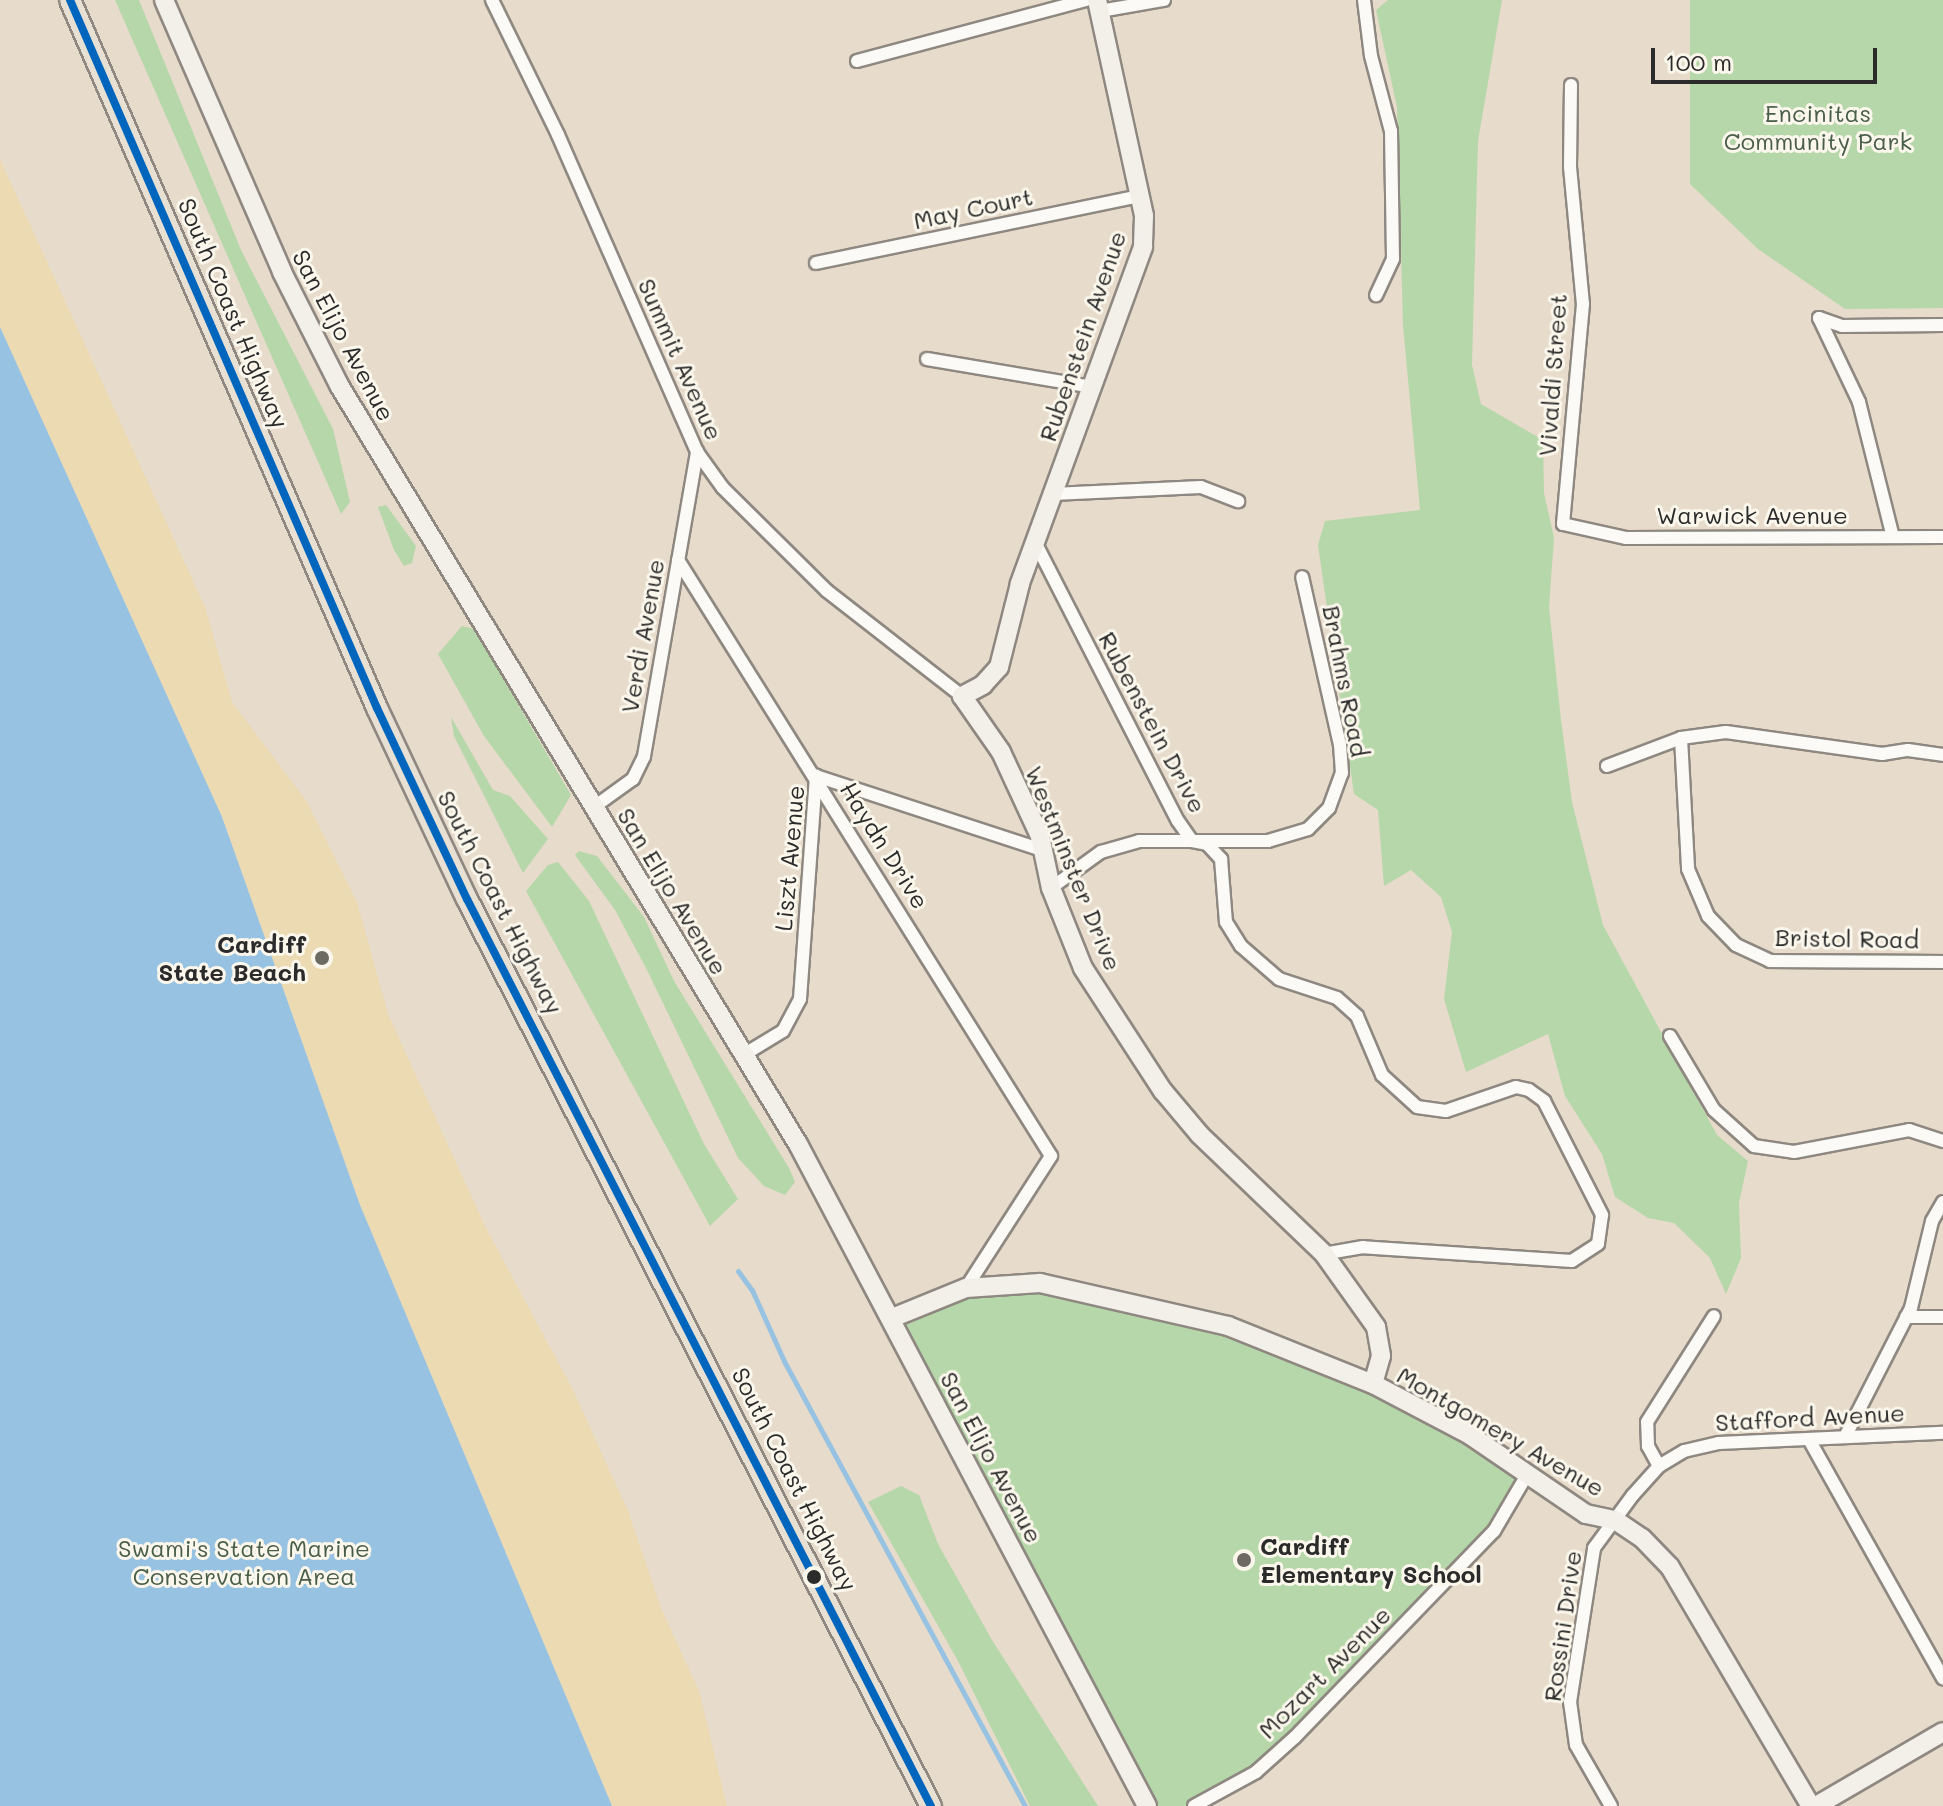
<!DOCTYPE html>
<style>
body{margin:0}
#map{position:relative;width:1943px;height:1806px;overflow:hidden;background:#e7dbcb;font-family:Mali,sans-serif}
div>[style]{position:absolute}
.green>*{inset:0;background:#b6d7a9}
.sand>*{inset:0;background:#ebdab2}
.water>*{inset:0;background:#97c2e1}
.stream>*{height:5px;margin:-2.5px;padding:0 2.5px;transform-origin:2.5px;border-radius:2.5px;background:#97c2e1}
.roads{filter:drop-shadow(2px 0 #8e8881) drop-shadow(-2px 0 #8e8881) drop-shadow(0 2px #8e8881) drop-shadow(0 -2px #8e8881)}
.street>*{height:12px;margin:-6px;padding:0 6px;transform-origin:6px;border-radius:6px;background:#fbfaf7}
.secondary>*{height:18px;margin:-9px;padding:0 9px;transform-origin:9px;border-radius:9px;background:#f3efe9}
.primary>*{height:20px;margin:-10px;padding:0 10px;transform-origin:10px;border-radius:10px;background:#e7e0d3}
.bus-1>*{height:8px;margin:-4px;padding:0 4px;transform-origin:4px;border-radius:4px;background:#0065bd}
.dots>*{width:22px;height:22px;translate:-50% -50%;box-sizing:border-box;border:4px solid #fbf7ec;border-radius:50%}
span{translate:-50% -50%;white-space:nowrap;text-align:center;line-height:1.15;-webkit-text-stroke:6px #fbf7ec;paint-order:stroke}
.park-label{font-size:24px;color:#495e49}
.street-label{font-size:24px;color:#2b2b2b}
.poi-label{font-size:24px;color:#2b2b2b;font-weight:700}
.right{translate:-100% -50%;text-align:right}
.left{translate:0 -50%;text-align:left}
.scale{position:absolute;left:1651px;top:48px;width:226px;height:36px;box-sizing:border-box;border:4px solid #2b2b2b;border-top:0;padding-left:10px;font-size:24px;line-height:28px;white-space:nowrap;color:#2b2b2b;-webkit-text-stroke:6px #fbf7ec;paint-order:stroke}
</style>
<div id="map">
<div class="green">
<i style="clip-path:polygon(115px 0,139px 0,241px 250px,333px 429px,350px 502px,341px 514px)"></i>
<i style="clip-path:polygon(1388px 0,1502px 0,1478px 141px,1472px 365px,1481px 404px,1543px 440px,1544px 493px,1554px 538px,1549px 607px,1561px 720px,1572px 802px,1603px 925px,1717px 1135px,1748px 1161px,1739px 1203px,1741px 1258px,1726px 1294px,1710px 1258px,1674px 1223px,1648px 1218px,1615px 1197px,1602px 1154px,1565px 1096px,1548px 1034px,1466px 1072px,1444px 999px,1452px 932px,1441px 897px,1411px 870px,1384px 886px,1378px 810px,1354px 794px,1318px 545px,1325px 521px,1420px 510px,1403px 325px,1397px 107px,1376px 10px)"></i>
<i style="clip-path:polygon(1690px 0,1943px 0,1943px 308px,1845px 309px,1758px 249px,1690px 184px)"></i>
<i style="clip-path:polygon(386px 505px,416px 546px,412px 563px,404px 566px,394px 550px,378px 507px)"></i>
<i style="clip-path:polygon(462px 626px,474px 629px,571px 795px,552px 827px,484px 736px,438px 654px)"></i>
<i style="clip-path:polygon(451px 717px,493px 790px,510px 796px,548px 839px,523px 873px,454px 736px)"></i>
<i style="clip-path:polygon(579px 851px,597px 856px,644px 917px,674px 981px,789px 1168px,795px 1182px,785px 1195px,764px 1186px,738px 1158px,646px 968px,615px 910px,575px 855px)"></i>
<i style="clip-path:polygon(558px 862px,589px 901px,704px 1144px,738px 1199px,710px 1226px,526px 891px,548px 865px)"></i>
<i style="clip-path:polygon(1048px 1285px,1325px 1362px,1526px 1473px,1511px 1504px,1296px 1737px,1198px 1806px,1147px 1806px,891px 1318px,919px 1304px)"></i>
<i style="clip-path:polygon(901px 1486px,919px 1495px,938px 1544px,992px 1640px,1098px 1806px,1030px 1806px,958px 1661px,868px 1502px)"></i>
</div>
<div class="sand">
<i style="clip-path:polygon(0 159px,205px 607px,232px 702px,307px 802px,357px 902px,388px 1014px,487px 1230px,572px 1388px,628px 1511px,661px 1608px,699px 1691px,727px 1806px,612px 1806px,360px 1205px,222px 817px,0 327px)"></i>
</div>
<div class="water">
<i style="clip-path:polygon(0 327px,222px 817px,360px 1205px,612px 1806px,0 1806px)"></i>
</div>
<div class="stream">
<i style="left:738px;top:1271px;width:24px;rotate:54deg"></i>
<i style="left:752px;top:1290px;width:80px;rotate:65.7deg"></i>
<i style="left:785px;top:1363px;width:504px;rotate:61.55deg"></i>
</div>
<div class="roads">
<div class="street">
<i style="left:492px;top:0;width:150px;rotate:63.9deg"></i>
<i style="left:558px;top:135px;width:346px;rotate:66.3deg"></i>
<i style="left:697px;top:452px;width:44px;rotate:54.2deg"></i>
<i style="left:723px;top:488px;width:146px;rotate:44.7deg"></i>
<i style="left:827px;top:591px;width:171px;rotate:37.9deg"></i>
<i style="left:1364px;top:0;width:56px;rotate:82.9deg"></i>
<i style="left:1371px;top:56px;width:78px;rotate:75.1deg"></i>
<i style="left:1391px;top:131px;width:128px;rotate:89.1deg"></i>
<i style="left:1393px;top:259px;width:40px;rotate:115deg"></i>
<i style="left:1100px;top:11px;width:65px;rotate:-9.8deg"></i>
<i style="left:857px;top:61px;width:237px;rotate:-14.9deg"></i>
<i style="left:1571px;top:85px;width:82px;rotate:90.7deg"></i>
<i style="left:1570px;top:167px;width:138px;rotate:84.6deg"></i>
<i style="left:1583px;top:304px;width:221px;rotate:95.2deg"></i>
<i style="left:1563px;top:524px;width:65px;rotate:12.5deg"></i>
<i style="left:1626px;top:538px;width:317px;rotate:-0.2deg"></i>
<i style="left:816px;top:263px;width:330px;rotate:-11.7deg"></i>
<i style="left:1819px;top:318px;width:93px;rotate:64.5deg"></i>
<i style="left:1859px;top:402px;width:139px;rotate:75.9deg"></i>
<i style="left:1819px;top:318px;width:24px;rotate:19deg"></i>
<i style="left:1842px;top:326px;width:101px;rotate:-0.6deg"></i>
<i style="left:927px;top:359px;width:167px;rotate:9.6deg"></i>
<i style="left:1053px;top:494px;width:148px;rotate:-2.7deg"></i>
<i style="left:1201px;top:487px;width:40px;rotate:21deg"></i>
<i style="left:1036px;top:544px;width:311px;rotate:62.9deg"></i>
<i style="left:1178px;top:821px;width:24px;rotate:55deg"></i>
<i style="left:1192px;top:841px;width:15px;rotate:11deg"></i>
<i style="left:1207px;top:844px;width:21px;rotate:47deg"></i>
<i style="left:1221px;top:859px;width:63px;rotate:85.5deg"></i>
<i style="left:1226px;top:922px;width:28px;rotate:58deg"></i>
<i style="left:1241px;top:946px;width:50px;rotate:41deg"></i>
<i style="left:1279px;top:979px;width:61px;rotate:18.1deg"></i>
<i style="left:1337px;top:998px;width:27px;rotate:42deg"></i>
<i style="left:1357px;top:1016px;width:64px;rotate:67deg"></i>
<i style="left:1382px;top:1075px;width:47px;rotate:42.4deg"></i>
<i style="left:1417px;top:1107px;width:29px;rotate:8deg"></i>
<i style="left:1446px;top:1111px;width:74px;rotate:-18.9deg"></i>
<i style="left:1516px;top:1087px;width:13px;rotate:13deg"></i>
<i style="left:1529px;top:1090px;width:19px;rotate:36deg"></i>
<i style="left:1544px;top:1101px;width:128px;rotate:63deg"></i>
<i style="left:1602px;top:1215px;width:29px;rotate:98deg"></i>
<i style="left:1598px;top:1244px;width:31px;rotate:147deg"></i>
<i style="left:1572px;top:1261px;width:209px;rotate:-176.2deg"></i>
<i style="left:1363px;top:1247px;width:40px;rotate:170deg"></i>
<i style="left:678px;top:560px;width:703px;rotate:57.96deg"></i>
<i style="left:1051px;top:1156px;width:157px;rotate:122.8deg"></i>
<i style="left:1681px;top:738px;width:131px;rotate:86.9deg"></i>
<i style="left:1688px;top:869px;width:51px;rotate:66.9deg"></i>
<i style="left:1708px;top:916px;width:40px;rotate:46deg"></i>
<i style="left:1736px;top:945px;width:38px;rotate:25deg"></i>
<i style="left:1770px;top:961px;width:173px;rotate:0.3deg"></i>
<i style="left:1607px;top:766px;width:79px;rotate:-20.7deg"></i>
<i style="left:1681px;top:738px;width:45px;rotate:-7.6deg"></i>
<i style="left:1726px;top:732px;width:158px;rotate:8deg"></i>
<i style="left:1882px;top:754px;width:26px;rotate:-9deg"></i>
<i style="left:1908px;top:750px;width:35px;rotate:8deg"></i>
<i style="left:594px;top:807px;width:48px;rotate:-35.7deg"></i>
<i style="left:633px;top:779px;width:25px;rotate:-64deg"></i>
<i style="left:644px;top:756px;width:309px;rotate:-80.1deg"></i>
<i style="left:1051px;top:888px;width:62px;rotate:-35.8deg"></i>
<i style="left:1101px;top:852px;width:40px;rotate:-16deg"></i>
<i style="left:1139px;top:841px;width:129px"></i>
<i style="left:1268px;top:841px;width:42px;rotate:-16.7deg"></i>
<i style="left:1308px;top:829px;width:30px;rotate:-45deg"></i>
<i style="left:1329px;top:808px;width:37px;rotate:-70deg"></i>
<i style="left:1342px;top:773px;width:28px;rotate:-94deg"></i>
<i style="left:1340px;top:745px;width:172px;rotate:-102.7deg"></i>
<i style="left:1670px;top:1036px;width:86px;rotate:59.3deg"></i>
<i style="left:1714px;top:1110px;width:54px;rotate:42deg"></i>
<i style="left:1754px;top:1146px;width:40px;rotate:8.5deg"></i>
<i style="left:1794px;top:1152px;width:117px;rotate:-10.8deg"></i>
<i style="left:1909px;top:1130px;width:36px;rotate:18deg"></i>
<i style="left:745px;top:1054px;width:44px;rotate:-31.2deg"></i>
<i style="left:783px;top:1031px;width:36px;rotate:-62deg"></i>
<i style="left:800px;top:999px;width:224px;rotate:-85.9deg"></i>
<i style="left:816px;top:776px;width:236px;rotate:18.1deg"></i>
<i style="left:1906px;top:1317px;width:37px"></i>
<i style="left:1845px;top:1437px;width:145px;rotate:-62.9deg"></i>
<i style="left:1911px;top:1308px;width:89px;rotate:-76.4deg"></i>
<i style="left:1932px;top:1221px;width:22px;rotate:-60deg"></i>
<i style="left:1811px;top:1443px;width:270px;rotate:60.7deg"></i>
<i style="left:1659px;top:1466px;width:23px;rotate:-119deg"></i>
<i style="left:1648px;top:1446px;width:24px;rotate:-92deg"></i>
<i style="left:1647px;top:1422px;width:125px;rotate:-57.7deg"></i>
<i style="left:1194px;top:1806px;width:71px;rotate:-28.7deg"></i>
<i style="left:1256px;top:1772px;width:52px;rotate:-41.9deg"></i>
<i style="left:1295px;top:1737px;width:286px;rotate:-46deg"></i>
<i style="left:1494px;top:1531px;width:67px;rotate:-59.6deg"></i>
<i style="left:1611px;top:1806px;width:70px;rotate:-119.8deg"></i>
<i style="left:1576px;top:1745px;width:43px;rotate:-97.9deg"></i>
<i style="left:1570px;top:1702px;width:156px;rotate:-81.1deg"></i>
<i style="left:1594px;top:1548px;width:66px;rotate:-53.7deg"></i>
<i style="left:1633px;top:1495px;width:39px;rotate:-48deg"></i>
<i style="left:1659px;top:1466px;width:29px;rotate:-31deg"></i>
<i style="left:1684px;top:1451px;width:36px;rotate:-13deg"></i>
<i style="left:1719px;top:1443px;width:224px;rotate:-2.6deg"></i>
</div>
<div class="secondary">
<i style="left:164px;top:0;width:296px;rotate:66.5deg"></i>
<i style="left:282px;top:272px;width:127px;rotate:63.2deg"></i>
<i style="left:339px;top:385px;width:887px;rotate:58.84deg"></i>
<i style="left:798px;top:1144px;width:748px;rotate:62.2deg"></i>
<i style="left:1097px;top:0;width:221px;rotate:77.7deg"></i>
<i style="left:1144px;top:216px;width:31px;rotate:92deg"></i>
<i style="left:1143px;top:247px;width:359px;rotate:110.1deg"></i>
<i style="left:1020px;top:584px;width:86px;rotate:104.2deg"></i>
<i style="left:999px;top:667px;width:24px;rotate:132deg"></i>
<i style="left:983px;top:685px;width:24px;rotate:152deg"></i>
<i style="left:962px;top:696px;width:68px;rotate:55.1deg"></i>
<i style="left:1001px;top:752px;width:93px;rotate:65.1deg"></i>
<i style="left:1040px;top:836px;width:53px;rotate:78.1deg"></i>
<i style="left:1051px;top:888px;width:86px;rotate:68.2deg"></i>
<i style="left:1083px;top:968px;width:147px;rotate:57deg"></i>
<i style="left:1163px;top:1091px;width:57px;rotate:49.9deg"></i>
<i style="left:1200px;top:1135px;width:172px;rotate:43.8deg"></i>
<i style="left:1324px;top:1254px;width:90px;rotate:54.5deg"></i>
<i style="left:1376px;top:1327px;width:29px;rotate:80deg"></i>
<i style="left:1381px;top:1356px;width:29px;rotate:106deg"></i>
<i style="left:892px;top:1318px;width:80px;rotate:-22.1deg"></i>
<i style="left:966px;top:1288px;width:74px;rotate:-3.9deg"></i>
<i style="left:1040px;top:1283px;width:193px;rotate:12.9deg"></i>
<i style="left:1228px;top:1326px;width:156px;rotate:21.8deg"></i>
<i style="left:1373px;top:1384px;width:110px;rotate:27.7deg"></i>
<i style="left:1470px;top:1435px;width:140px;rotate:34.3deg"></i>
<i style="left:1586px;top:1514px;width:30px;rotate:12deg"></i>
<i style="left:1615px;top:1520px;width:32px;rotate:34deg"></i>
<i style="left:1642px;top:1538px;width:40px;rotate:46deg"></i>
<i style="left:1670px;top:1567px;width:277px;rotate:59.5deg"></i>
<i style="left:1816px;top:1806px;width:147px;rotate:-30.2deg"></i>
</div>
<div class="primary">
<i style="left:70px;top:0;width:772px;rotate:66.56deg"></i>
<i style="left:377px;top:708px;width:211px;rotate:64.8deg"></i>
<i style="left:467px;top:899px;width:1019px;rotate:62.91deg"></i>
</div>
</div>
<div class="bus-1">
<i style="left:70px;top:0;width:772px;rotate:66.56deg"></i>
<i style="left:377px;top:708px;width:211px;rotate:64.8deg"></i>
<i style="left:467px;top:899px;width:1019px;rotate:62.91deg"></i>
</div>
<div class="dots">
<i style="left:322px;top:958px;background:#6d6963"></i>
<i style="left:1244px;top:1560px;background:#6d6963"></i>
<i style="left:814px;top:1577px;background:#2b2b2b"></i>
</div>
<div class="park-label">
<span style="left:1818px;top:127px">Encinitas<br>Community Park</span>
<span style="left:244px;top:1562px">Swami's State Marine<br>Conservation Area</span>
</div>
<div class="street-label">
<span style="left:973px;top:208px;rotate:-12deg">May Court</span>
<span style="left:234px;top:313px;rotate:67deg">South Coast Highway</span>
<span style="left:344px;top:335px;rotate:62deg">San Elijo Avenue</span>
<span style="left:1082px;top:336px;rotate:-71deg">Rubenstein Avenue</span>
<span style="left:681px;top:359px;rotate:66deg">Summit Avenue</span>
<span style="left:1552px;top:375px;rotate:-86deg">Vivaldi Street</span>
<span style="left:1752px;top:515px">Warwick Avenue</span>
<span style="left:642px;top:636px;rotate:-80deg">Verdi Avenue</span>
<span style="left:1346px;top:681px;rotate:79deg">Brahms Road</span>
<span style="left:1153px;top:722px;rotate:62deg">Rubenstein Drive</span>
<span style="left:885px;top:845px;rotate:58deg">Haydn Drive</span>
<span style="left:789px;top:858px;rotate:-85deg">Liszt Avenue</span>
<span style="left:1074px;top:868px;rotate:68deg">Westminster Drive</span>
<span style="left:673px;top:891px;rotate:59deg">San Elijo Avenue</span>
<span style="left:501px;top:902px;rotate:63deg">South Coast Highway</span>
<span style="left:1847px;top:938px;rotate:1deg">Bristol Road</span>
<span style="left:1810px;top:1417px;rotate:-3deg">Stafford Avenue</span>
<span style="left:1501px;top:1431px;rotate:30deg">Montgomery Avenue</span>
<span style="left:992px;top:1457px;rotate:62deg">San Elijo Avenue</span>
<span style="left:795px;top:1479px;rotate:63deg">South Coast Highway</span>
<span style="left:1562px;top:1626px;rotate:-82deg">Rossini Drive</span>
<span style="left:1324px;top:1672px;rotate:-45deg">Mozart Avenue</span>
</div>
<div class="poi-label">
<span class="right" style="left:306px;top:958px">Cardiff<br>State Beach</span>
<span class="left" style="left:1260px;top:1560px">Cardiff<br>Elementary School</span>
</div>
<div class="scale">100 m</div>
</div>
